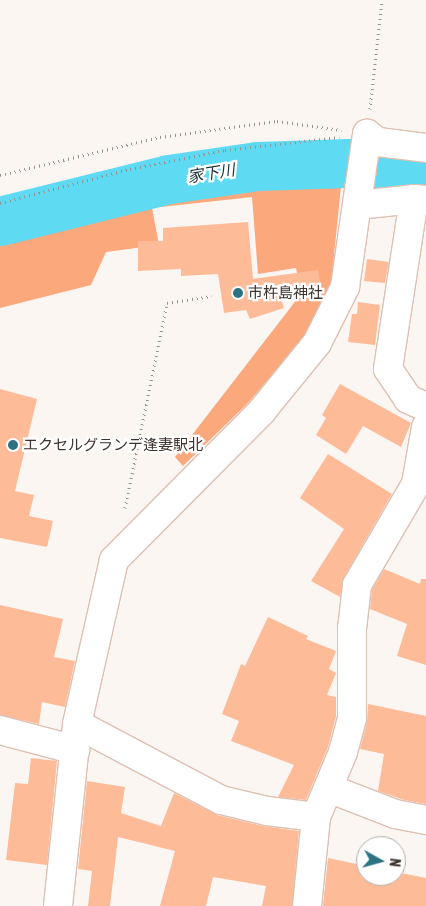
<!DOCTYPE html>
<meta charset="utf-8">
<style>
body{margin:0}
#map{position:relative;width:426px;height:906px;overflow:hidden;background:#fcf6f3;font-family:"Asap Condensed","Noto Sans JP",sans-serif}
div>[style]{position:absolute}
.forest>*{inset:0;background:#faa87c}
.river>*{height:49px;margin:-24.5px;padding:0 24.5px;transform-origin:24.5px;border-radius:24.5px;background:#5fdaf3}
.building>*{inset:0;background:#febb98}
.path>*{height:3px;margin-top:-1.5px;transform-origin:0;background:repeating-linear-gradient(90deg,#99918d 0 1px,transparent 0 5px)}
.roads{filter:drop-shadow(1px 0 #dcc0b2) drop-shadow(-1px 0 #dcc0b2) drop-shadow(0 1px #dcc0b2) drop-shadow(0 -1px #dcc0b2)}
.minor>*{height:28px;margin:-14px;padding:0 14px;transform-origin:14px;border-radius:14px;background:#fff}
.dots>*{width:14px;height:14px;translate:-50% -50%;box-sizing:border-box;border:2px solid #fff;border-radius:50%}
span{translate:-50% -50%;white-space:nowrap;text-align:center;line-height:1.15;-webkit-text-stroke:4.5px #fff;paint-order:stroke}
.poi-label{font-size:15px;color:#3d322d}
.left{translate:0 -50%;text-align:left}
.water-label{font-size:16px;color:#1a3035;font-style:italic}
.north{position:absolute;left:356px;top:836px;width:50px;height:50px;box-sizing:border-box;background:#fff;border:1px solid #b1adab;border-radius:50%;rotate:97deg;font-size:14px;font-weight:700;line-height:20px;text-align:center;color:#3d322d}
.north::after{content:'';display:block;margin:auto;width:18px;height:22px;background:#2d7280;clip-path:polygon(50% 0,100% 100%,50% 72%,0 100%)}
</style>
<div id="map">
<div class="forest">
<i style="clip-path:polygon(342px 177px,331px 284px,304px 337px,248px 403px,183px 466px,175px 457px,301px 294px,296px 268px,258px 274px,252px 197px,152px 208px,159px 245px,106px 252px,91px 285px,0 308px,0 231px,100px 205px,111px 208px,176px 192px,261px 181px)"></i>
</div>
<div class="river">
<i style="left:0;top:221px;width:174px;rotate:-14deg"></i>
<i style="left:169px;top:179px;width:89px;rotate:-8.4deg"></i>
<i style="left:257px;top:166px;width:90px;rotate:-1.9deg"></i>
<i style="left:347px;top:163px;width:79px;rotate:2.2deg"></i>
</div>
<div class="building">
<i style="clip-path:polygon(248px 222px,253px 279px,318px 270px,321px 286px,280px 295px,284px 308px,250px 319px,246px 310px,224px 313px,218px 274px,181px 276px,181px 269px,138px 271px,138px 241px,163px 241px,163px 228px)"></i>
<i style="clip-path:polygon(367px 259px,389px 262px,385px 283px,364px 281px)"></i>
<i style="clip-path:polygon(358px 302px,380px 305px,375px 345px,348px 342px,352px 314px,357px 314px)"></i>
<i style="clip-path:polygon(340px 384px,411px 423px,401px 447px,363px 426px,346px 454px,316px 435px,326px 418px,322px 415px)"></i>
<i style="clip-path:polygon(0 389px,37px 399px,15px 491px,34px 495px,29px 516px,53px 521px,47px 547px,0 538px)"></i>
<i style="clip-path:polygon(328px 454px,392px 494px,344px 577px,340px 597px,311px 581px,344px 529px,300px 498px)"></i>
<i style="clip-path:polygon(384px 569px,420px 584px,421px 579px,426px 579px,426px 665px,397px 656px,407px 624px,370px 609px,372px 590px)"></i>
<i style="clip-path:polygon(0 605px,63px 619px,54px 657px,75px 661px,65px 707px,42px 702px,39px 724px,0 715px)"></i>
<i style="clip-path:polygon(268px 617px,308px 636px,306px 639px,336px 651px,329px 669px,336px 673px,327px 695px,336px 697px,336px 716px,328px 747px,306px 800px,278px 797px,294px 765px,231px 741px,239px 721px,222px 714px,241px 664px,245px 666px)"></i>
<i style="clip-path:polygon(368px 704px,426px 716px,426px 804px,404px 800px,378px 791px,384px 754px,360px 749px,367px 722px)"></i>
<i style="clip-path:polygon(31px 758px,57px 761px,47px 865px,6px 860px,15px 783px,28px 784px)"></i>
<i style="clip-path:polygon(87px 781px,125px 787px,121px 813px,161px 826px,174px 793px,217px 815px,263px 826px,299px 831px,292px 906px,262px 906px,266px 886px,213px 877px,206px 906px,160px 906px,175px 851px,118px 837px,110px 906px,88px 906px,92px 871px,78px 869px)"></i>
<i style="clip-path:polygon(328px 858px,366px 866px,366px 876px,396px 876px,396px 872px,426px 878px,426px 906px,323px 906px)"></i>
</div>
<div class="path">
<i style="left:370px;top:109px;width:110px;rotate:-83.7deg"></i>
<i style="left:0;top:175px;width:164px;rotate:-13.4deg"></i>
<i style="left:160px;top:137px;width:118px;rotate:-7.8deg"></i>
<i style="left:277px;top:121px;width:65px;rotate:8deg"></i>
<i style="left:0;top:203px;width:134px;rotate:-14.7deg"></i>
<i style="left:130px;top:169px;width:97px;rotate:-11.3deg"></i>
<i style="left:225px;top:150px;width:115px;rotate:-6.5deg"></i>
<i style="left:125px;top:508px;width:209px;rotate:-78.4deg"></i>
<i style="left:167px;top:303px;width:45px;rotate:-9deg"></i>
</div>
<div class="roads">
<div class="minor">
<i style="left:414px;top:199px;width:172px;rotate:98.7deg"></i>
<i style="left:388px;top:369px;width:36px;rotate:56deg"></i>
<i style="left:408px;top:399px;width:20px;rotate:24deg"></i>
<i style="left:358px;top:205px;width:56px;rotate:-6.1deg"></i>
<i style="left:414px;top:199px;width:12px;rotate:5deg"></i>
<i style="left:77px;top:724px;width:163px;rotate:27.8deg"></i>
<i style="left:221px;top:800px;width:47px;rotate:13.4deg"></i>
<i style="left:267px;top:811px;width:49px;rotate:7deg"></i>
<i style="left:0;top:730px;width:78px;rotate:14.9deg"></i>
<i style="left:328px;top:788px;width:72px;rotate:21.2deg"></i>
<i style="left:395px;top:814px;width:32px;rotate:11deg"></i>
<i style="left:58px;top:906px;width:183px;rotate:-84deg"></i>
<i style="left:77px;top:724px;width:168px;rotate:-77.3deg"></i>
<i style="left:114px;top:560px;width:209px;rotate:-45.2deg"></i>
<i style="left:261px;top:412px;width:89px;rotate:-50.9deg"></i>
<i style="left:317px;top:343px;width:63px;rotate:-63.4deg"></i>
<i style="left:345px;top:287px;width:155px;rotate:-81.8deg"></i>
<i style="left:367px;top:134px;width:14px;rotate:36deg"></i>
<i style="left:378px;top:142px;width:48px;rotate:7.1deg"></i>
<i style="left:307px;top:906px;width:89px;rotate:-84.2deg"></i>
<i style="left:316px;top:817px;width:70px;rotate:-67.4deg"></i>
<i style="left:343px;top:752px;width:35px;rotate:-75deg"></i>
<i style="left:352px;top:718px;width:89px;rotate:-90deg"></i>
<i style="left:352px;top:629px;width:44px;rotate:-83.5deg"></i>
<i style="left:357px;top:585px;width:117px;rotate:-59.7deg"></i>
<i style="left:416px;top:484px;width:58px;rotate:-80deg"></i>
</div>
</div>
<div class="dots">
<i style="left:238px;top:293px;background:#2d7280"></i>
<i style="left:13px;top:445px;background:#2d7280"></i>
</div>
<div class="poi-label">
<span class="left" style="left:248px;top:293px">市杵島神社</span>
<span class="left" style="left:23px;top:445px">エクセルグランデ逢妻駅北</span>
</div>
<div class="water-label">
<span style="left:211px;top:173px;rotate:-9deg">家下川</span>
</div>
<div class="north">N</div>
</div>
